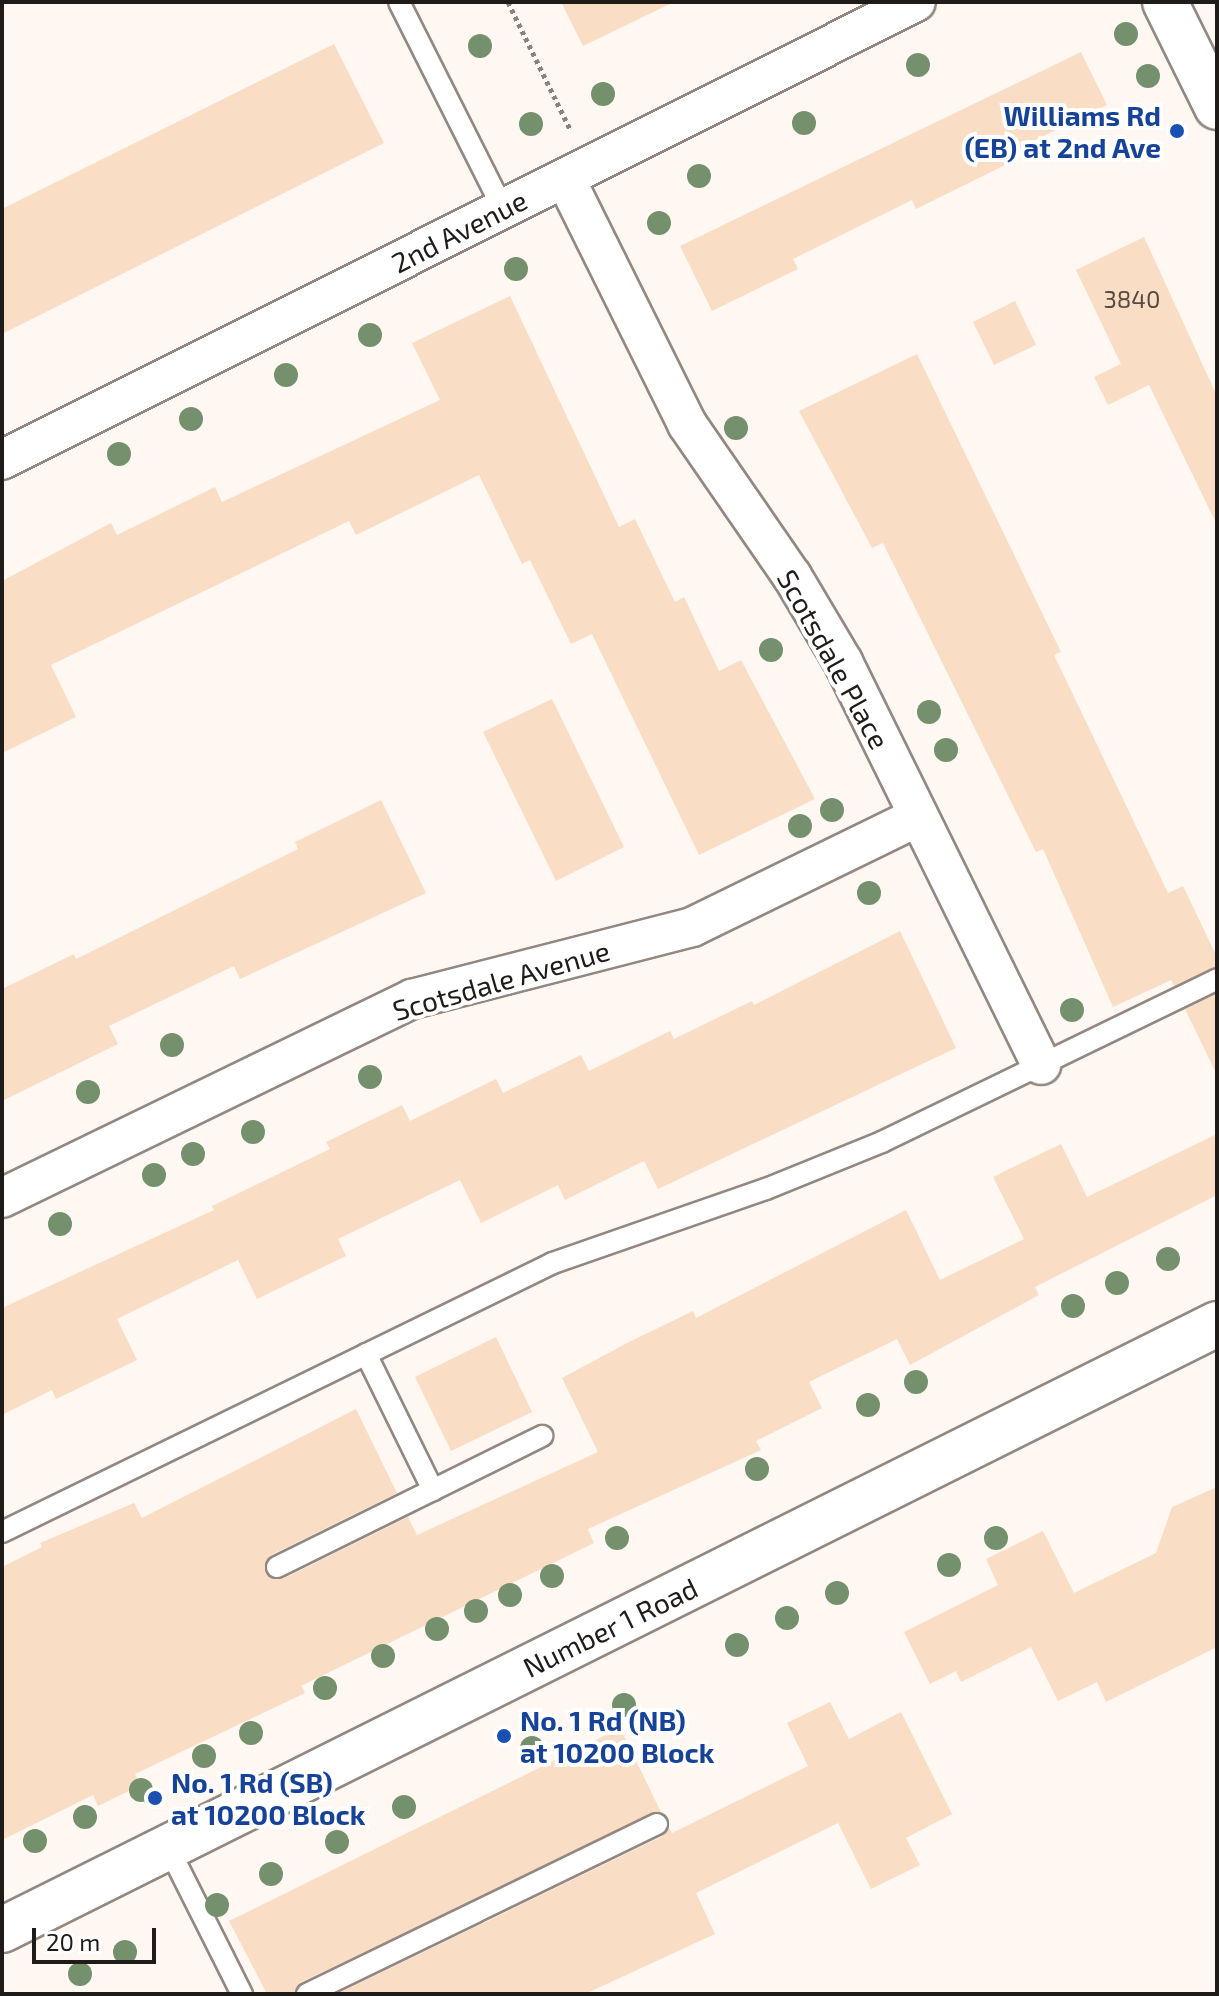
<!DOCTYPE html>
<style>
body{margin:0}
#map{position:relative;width:1219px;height:1996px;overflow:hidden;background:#fff7f2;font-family:"Exo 2",sans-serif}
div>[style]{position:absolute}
.building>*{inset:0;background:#f9ddc5}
.path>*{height:5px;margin-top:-2.5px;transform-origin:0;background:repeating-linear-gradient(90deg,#88827e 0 4px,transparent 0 8px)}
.roads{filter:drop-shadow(2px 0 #938881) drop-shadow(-2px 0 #938881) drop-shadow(0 2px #938881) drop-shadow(0 -2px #938881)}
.service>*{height:20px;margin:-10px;padding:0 10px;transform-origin:10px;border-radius:10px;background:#fff}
.minor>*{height:38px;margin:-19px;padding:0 19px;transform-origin:19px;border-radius:19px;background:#fff}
.tertiary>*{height:44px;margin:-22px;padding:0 22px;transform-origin:22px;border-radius:22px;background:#fff}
.secondary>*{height:44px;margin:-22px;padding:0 22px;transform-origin:22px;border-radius:22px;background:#fff}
.trees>*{width:24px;height:24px;margin:-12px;border-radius:50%;background:#74906d}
.dots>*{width:22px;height:22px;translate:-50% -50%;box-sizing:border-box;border:4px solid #fff;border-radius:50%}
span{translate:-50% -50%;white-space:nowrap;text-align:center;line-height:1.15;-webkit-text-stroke:8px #fff;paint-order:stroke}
.number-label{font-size:24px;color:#564c43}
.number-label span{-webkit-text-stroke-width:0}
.transit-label{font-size:28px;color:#164399;font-weight:700}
.right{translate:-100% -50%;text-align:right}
.left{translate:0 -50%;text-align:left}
.street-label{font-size:28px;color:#1f1b18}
.frame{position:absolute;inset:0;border:4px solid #1f1b18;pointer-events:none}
.scale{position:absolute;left:32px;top:1928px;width:124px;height:36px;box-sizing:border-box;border:4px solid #1f1b18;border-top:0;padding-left:10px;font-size:24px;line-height:28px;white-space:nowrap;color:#1f1b18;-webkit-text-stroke:6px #fff;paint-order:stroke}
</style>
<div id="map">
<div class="building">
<i style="clip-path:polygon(561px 2px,674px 2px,583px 46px)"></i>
<i style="clip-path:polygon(334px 44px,384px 143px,2px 334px,2px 209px)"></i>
<i style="clip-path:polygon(1081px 52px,1107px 105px,1005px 155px,1009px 163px,916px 209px,912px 200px,793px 259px,798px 269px,712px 311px,680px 246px)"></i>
<i style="clip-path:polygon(1144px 237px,1217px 396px,1217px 525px,1149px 385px,1108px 405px,1094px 377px,1121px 364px,1076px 270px)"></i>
<i style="clip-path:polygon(510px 296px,619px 527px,635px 519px,675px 602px,684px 597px,719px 671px,741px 660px,815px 799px,699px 855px,592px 634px,571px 644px,530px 560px,522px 564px,479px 475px,356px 535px,349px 521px,51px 665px,76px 717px,2px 753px,2px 581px,111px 523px,117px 535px,215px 487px,222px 502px,440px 400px,412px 343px)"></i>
<i style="clip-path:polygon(1015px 301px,1036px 345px,994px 365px,973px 322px)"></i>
<i style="clip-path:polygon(917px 354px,1061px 652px,1054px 655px,1168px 893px,1183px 886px,1217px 957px,1217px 966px,1174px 986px,1171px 980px,1113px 1007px,1043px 849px,1036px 852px,883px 543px,872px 548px,799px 411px)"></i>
<i style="clip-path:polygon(552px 699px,624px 847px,556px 881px,483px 732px)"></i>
<i style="clip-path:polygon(381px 800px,426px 893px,240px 979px,234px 966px,109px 1026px,118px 1044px,2px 1101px,2px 989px,74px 954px,76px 959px,298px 849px,295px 842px)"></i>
<i style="clip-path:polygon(900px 931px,956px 1048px,658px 1189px,644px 1161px,565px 1200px,558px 1185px,481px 1223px,460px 1180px,338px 1239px,346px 1256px,257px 1299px,238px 1260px,117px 1319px,137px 1360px,56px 1399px,52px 1390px,2px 1415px,2px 1308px,214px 1210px,212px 1206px,330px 1149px,326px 1142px,402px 1105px,410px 1121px,496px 1079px,503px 1093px,581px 1055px,589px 1071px,670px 1031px,674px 1039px,752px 1001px,754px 1005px)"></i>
<i style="clip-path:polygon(1217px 993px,1217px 1075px,1185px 1009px)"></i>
<i style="clip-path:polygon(1217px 1134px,1217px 1195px,1035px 1287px,1039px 1295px,910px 1365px,897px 1339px,809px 1382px,822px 1408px,756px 1441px,761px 1450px,588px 1529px,594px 1543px,301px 1686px,305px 1693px,135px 1774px,141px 1785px,98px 1806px,93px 1795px,2px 1840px,2px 1567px,42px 1547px,40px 1543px,134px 1503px,142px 1518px,356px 1409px,397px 1493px,271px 1555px,266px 1573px,283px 1579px,408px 1517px,417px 1535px,598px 1452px,562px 1378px,629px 1342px,693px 1311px,696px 1318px,906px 1210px,940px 1280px,1024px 1239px,993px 1177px,1061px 1144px,1087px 1197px)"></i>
<i style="clip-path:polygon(496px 1337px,532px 1412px,451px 1451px,415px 1377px)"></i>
<i style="clip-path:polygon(1217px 1487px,1217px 1647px,1106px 1702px,1097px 1682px,1058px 1701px,1031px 1647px,961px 1682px,956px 1671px,930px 1684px,904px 1632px,998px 1585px,986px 1559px,1043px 1531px,1074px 1593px,1156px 1553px,1172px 1507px)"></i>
<i style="clip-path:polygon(830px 1702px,849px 1739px,901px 1712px,952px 1814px,906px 1838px,920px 1865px,871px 1889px,838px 1823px,696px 1893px,715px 1934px,585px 1994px,337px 1994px,663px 1836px,669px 1828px,672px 1833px,808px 1766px,787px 1723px)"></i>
<i style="clip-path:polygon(620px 1728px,661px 1812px,301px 1982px,294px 1994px,267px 1994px,229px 1921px)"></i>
</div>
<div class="path">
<i style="left:508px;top:2px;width:144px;rotate:64deg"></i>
</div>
<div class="roads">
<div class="service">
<i style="left:399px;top:2px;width:232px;rotate:63.3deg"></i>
<i style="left:366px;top:1354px;width:152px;rotate:63.8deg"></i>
<i style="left:2px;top:1532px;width:613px;rotate:-26.02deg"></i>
<i style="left:553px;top:1263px;width:225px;rotate:-19.2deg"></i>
<i style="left:766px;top:1189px;width:125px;rotate:-22.1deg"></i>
<i style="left:882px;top:1142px;width:373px;rotate:-25.9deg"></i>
<i style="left:277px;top:1567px;width:296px;rotate:-26.3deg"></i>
<i style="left:168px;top:1847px;width:165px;rotate:63.3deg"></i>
<i style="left:307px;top:1994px;width:389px;rotate:-25.9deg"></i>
</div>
<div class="minor">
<i style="left:565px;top:178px;width:275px;rotate:63.6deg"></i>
<i style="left:687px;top:424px;width:185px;rotate:55.4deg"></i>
<i style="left:792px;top:576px;width:100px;rotate:59.3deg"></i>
<i style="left:843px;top:662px;width:449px;rotate:63.8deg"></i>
<i style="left:2px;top:460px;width:1022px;rotate:-26.62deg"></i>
<i style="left:2px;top:1198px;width:456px;rotate:-25.9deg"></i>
<i style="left:412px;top:999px;width:289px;rotate:-14.4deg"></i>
<i style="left:692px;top:927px;width:251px;rotate:-26deg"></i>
</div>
<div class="tertiary">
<i style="left:1165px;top:2px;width:117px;rotate:63.7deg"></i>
</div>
<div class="secondary">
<i style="left:2px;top:1930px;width:1358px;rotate:-26.51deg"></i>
</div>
</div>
<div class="trees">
<i style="left:1126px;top:34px"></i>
<i style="left:480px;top:46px"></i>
<i style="left:918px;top:65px"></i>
<i style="left:1148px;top:76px"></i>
<i style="left:603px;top:94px"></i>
<i style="left:804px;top:123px"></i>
<i style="left:531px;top:124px"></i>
<i style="left:699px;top:176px"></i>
<i style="left:659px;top:223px"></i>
<i style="left:516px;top:269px"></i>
<i style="left:370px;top:335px"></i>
<i style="left:286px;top:375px"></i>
<i style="left:191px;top:419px"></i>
<i style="left:736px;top:428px"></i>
<i style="left:119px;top:454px"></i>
<i style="left:771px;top:650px"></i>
<i style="left:929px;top:712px"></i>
<i style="left:946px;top:750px"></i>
<i style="left:832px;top:810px"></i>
<i style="left:800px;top:826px"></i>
<i style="left:869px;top:893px"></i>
<i style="left:1072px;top:1010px"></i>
<i style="left:172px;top:1045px"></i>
<i style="left:370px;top:1077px"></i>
<i style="left:88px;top:1092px"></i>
<i style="left:253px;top:1132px"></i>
<i style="left:193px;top:1154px"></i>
<i style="left:154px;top:1175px"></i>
<i style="left:60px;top:1224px"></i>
<i style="left:1168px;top:1259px"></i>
<i style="left:1117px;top:1283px"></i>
<i style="left:1073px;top:1306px"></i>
<i style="left:916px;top:1382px"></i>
<i style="left:868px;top:1405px"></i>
<i style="left:757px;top:1469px"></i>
<i style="left:617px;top:1538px"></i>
<i style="left:996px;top:1538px"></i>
<i style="left:949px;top:1565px"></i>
<i style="left:552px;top:1576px"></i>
<i style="left:837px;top:1593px"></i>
<i style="left:510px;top:1595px"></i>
<i style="left:476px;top:1611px"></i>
<i style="left:787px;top:1618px"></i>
<i style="left:437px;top:1629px"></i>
<i style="left:737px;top:1645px"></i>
<i style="left:383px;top:1656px"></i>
<i style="left:325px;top:1688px"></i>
<i style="left:624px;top:1705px"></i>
<i style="left:251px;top:1733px"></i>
<i style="left:532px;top:1748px"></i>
<i style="left:204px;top:1756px"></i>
<i style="left:141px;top:1790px"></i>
<i style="left:404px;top:1807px"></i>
<i style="left:85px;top:1817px"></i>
<i style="left:35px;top:1841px"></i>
<i style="left:337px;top:1842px"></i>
<i style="left:271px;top:1874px"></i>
<i style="left:217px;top:1905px"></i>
<i style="left:125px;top:1952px"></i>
<i style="left:80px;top:1974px"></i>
</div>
<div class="dots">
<i style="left:1177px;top:131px;background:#1a4fb4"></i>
<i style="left:504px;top:1736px;background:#1a4fb4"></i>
<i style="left:155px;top:1798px;background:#1a4fb4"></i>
</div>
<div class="number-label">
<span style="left:1132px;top:299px">3840</span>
</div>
<div class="transit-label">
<span class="right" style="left:1161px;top:131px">Williams Rd<br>(EB) at 2nd Ave</span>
<span class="left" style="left:520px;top:1736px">No. 1 Rd (NB)<br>at 10200 Block</span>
<span class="left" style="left:171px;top:1798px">No. 1 Rd (SB)<br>at 10200 Block</span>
</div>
<div class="street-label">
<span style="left:459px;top:231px;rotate:-27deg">2nd Avenue</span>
<span style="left:834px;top:659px;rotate:61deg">Scotsdale Place</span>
<span style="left:501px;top:980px;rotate:-16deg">Scotsdale Avenue</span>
<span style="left:610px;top:1627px;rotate:-26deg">Number 1 Road</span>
</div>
<div class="frame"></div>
<div class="scale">20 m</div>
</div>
